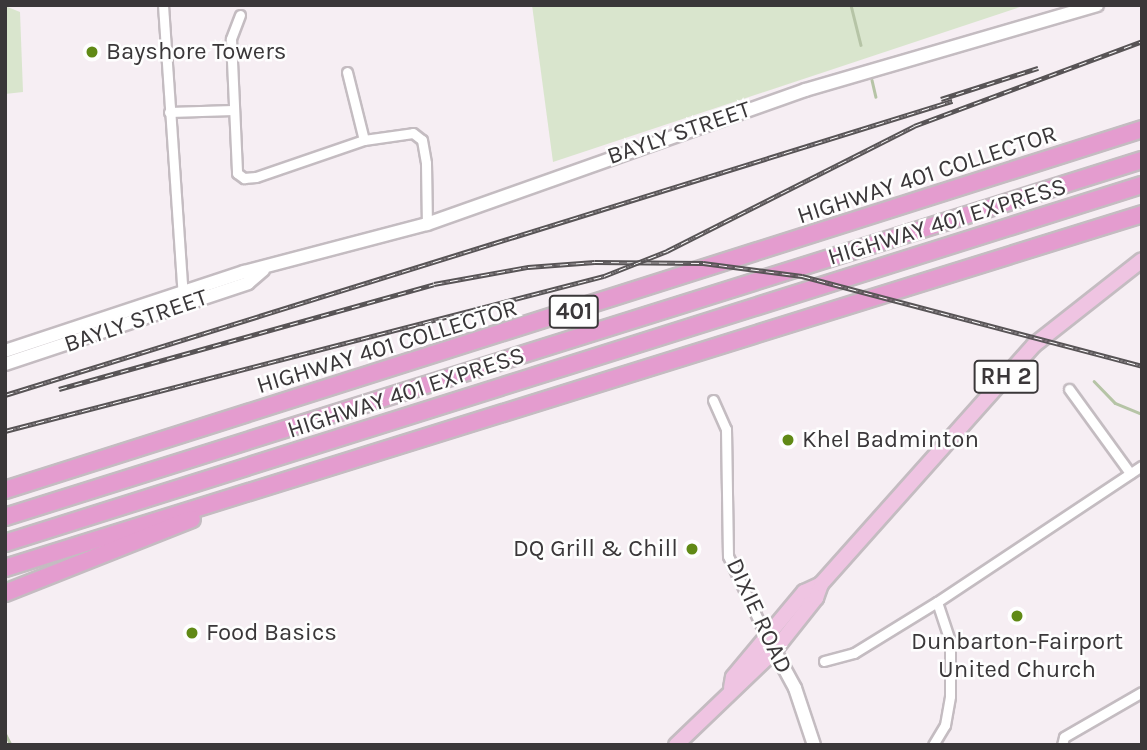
<!DOCTYPE html>
<style>
body{margin:0}
#map{position:relative;width:1147px;height:750px;overflow:hidden;background:#f6eef3;font-family:Karla,sans-serif}
div>[style]{position:absolute}
.green>*{inset:0;background:#d9e5cd}
.stream>*{height:2.5px;margin:-1.25px;padding:0 1.25px;transform-origin:1.25px;border-radius:1.25px;background:#b6c4a6}
.roads{filter:drop-shadow(2px 0 #c4bcc1) drop-shadow(-2px 0 #c4bcc1) drop-shadow(0 2px #c4bcc1) drop-shadow(0 -2px #c4bcc1)}
.street>*{height:9px;margin:-4.5px;padding:0 4.5px;transform-origin:4.5px;border-radius:4.5px;background:#fff}
.secondary>*{height:12px;margin:-6px;padding:0 6px;transform-origin:6px;border-radius:6px;background:#fff}
.primary>*{height:14px;margin:-7px;padding:0 7px;transform-origin:7px;border-radius:7px;background:#efc4e2}
.highway>*{height:16px;margin:-8px;padding:0 8px;transform-origin:8px;border-radius:8px;background:#e49ccf}
.rail>*{height:5px;margin-top:-2.5px;transform-origin:0;background:repeating-linear-gradient(90deg,#fefefe 0 8px,#585456 0 16px);box-sizing:border-box;border-block:2px solid #585456}
.dots>*{width:19px;height:19px;translate:-50% -50%;box-sizing:border-box;border:4px solid #fefefe;border-radius:50%}
span{translate:-50% -50%;white-space:nowrap;text-align:center;line-height:1.15;-webkit-text-stroke:5px #fefefe;paint-order:stroke}
.shield-label span{padding:2px 5px;background:#fefefe;border:2px solid;border-radius:5px;-webkit-text-stroke-width:0}
.shield-label{font-size:23px;color:#3a3739;font-weight:700}
.poi-label{font-size:24px;color:#3a3739}
.left{translate:0 -50%;text-align:left}
.right{translate:-100% -50%;text-align:right}
.street-label{font-size:24px;color:#3a3739}
.frame{position:absolute;inset:0;border:7px solid #3a3739;pointer-events:none}
</style>
<div id="map">
<div class="green">
<i style="clip-path:polygon(532px 5px,1026px 5px,553px 162px)"></i>
<i style="clip-path:polygon(5px 6px,20px 12px,23px 92px,5px 94px)"></i>
</div>
<div class="stream">
<i style="left:851px;top:5px;width:41px;rotate:76deg"></i>
<i style="left:872px;top:80px;width:17px;rotate:77deg"></i>
<i style="left:1094px;top:381px;width:30px;rotate:46deg"></i>
<i style="left:1115px;top:403px;width:29px;rotate:22deg"></i>
<i style="left:5px;top:733px;width:13px;rotate:63deg"></i>
</div>
<div class="roads">
<div class="street">
<i style="left:163px;top:5px;width:293px;rotate:86.1deg"></i>
<i style="left:240px;top:15px;width:26px;rotate:111deg"></i>
<i style="left:231px;top:39px;width:134px;rotate:87.4deg"></i>
<i style="left:237px;top:173px;width:9px;rotate:36deg"></i>
<i style="left:244px;top:178px;width:12px;rotate:-5deg"></i>
<i style="left:256px;top:177px;width:114px;rotate:-18.9deg"></i>
<i style="left:364px;top:140px;width:49px;rotate:-8.1deg"></i>
<i style="left:413px;top:133px;width:11px;rotate:38deg"></i>
<i style="left:422px;top:140px;width:23px;rotate:80deg"></i>
<i style="left:426px;top:163px;width:61px;rotate:89.1deg"></i>
<i style="left:347px;top:72px;width:70px;rotate:76deg"></i>
<i style="left:169px;top:112px;width:64px;rotate:-1.8deg"></i>
<i style="left:1069px;top:389px;width:104px;rotate:54deg"></i>
<i style="left:713px;top:400px;width:32px;rotate:66deg"></i>
<i style="left:726px;top:429px;width:127px;rotate:89.1deg"></i>
<i style="left:728px;top:556px;width:91px;rotate:64.6deg"></i>
<i style="left:824px;top:661px;width:31px;rotate:-15deg"></i>
<i style="left:854px;top:653px;width:97px;rotate:-31.6deg"></i>
<i style="left:937px;top:602px;width:246px;rotate:-33.6deg"></i>
<i style="left:933px;top:745px;width:23px;rotate:-59deg"></i>
<i style="left:945px;top:725px;width:29px;rotate:-80deg"></i>
<i style="left:950px;top:696px;width:55px;rotate:-90deg"></i>
<i style="left:950px;top:641px;width:41px;rotate:-108.4deg"></i>
<i style="left:1062px;top:745px;width:8px;rotate:-76deg"></i>
<i style="left:1064px;top:737px;width:90px;rotate:-30deg"></i>
</div>
<div class="secondary">
<i style="left:5px;top:351px;width:252px;rotate:-18.3deg"></i>
<i style="left:244px;top:272px;width:189px;rotate:-14.7deg"></i>
<i style="left:427px;top:224px;width:401px;rotate:-19.5deg"></i>
<i style="left:805px;top:90px;width:304px;rotate:-16.2deg"></i>
<i style="left:5px;top:364px;width:256px;rotate:-18.4deg"></i>
<i style="left:248px;top:283px;width:20px;rotate:-41deg"></i>
<i style="left:771px;top:644px;width:50px;rotate:61.4deg"></i>
<i style="left:795px;top:688px;width:60px;rotate:71.6deg"></i>
</div>
<div class="primary">
<i style="left:731px;top:688px;width:11px;rotate:-80deg"></i>
<i style="left:733px;top:677px;width:111px;rotate:-50.1deg"></i>
<i style="left:804px;top:592px;width:19px;rotate:-25deg"></i>
<i style="left:676px;top:745px;width:136px;rotate:-43.8deg"></i>
<i style="left:774px;top:651px;width:68px;rotate:-51.6deg"></i>
<i style="left:816px;top:598px;width:15px;rotate:-70deg"></i>
<i style="left:821px;top:584px;width:320px;rotate:-48.3deg"></i>
<i style="left:1034px;top:345px;width:137px;rotate:-38.2deg"></i>
</div>
<div class="highway">
<i style="left:5px;top:490px;width:1193px;rotate:-17.61deg"></i>
<i style="left:5px;top:517px;width:1192px;rotate:-17.43deg"></i>
<i style="left:5px;top:543px;width:1192px;rotate:-17.48deg"></i>
<i style="left:5px;top:568px;width:1191px;rotate:-17.29deg"></i>
<i style="left:5px;top:593px;width:201px;rotate:-21.6deg"></i>
</div>
</div>
<div class="rail">
<i style="left:941px;top:99px;width:102px;rotate:-17.7deg"></i>
<i style="left:59px;top:389px;width:389px;rotate:-15.6deg"></i>
<i style="left:434px;top:284px;width:96px;rotate:-10.3deg"></i>
<i style="left:528px;top:267px;width:67px;rotate:-4.3deg"></i>
<i style="left:595px;top:262px;width:108px;rotate:0.5deg"></i>
<i style="left:703px;top:263px;width:100px;rotate:7.5deg"></i>
<i style="left:802px;top:276px;width:352px;rotate:14.8deg"></i>
<i style="left:5px;top:395px;width:992px;rotate:-17.25deg"></i>
<i style="left:5px;top:431px;width:619px;rotate:-14.51deg"></i>
<i style="left:604px;top:276px;width:68px;rotate:-21.6deg"></i>
<i style="left:667px;top:251px;width:277px;rotate:-26.8deg"></i>
<i style="left:914px;top:126px;width:243px;rotate:-20.4deg"></i>
</div>
<div class="dots">
<i style="left:92px;top:52px;background:#608915"></i>
<i style="left:788px;top:440px;background:#608915"></i>
<i style="left:692px;top:549px;background:#608915"></i>
<i style="left:1017px;top:616px;background:#608915"></i>
<i style="left:192px;top:633px;background:#608915"></i>
</div>
<div class="shield-label">
<span style="left:574px;top:312px">401</span>
<span style="left:1006px;top:377px">RH 2</span>
</div>
<div class="poi-label">
<span class="left" style="left:106px;top:52px">Bayshore Towers</span>
<span class="left" style="left:802px;top:440px">Khel Badminton</span>
<span class="right" style="left:678px;top:549px">DQ Grill &amp; Chill</span>
<span class="left" style="left:206px;top:633px">Food Basics</span>
<span style="left:1017px;top:656px">Dunbarton-Fairport<br>United Church</span>
</div>
<div class="street-label">
<span style="left:679px;top:133px;rotate:-19deg">BAYLY STREET</span>
<span style="left:927px;top:175px;rotate:-18deg">HIGHWAY 401 COLLECTOR</span>
<span style="left:947px;top:222px;rotate:-17deg">HIGHWAY 401 EXPRESS</span>
<span style="left:136px;top:321px;rotate:-19deg">BAYLY STREET</span>
<span style="left:387px;top:347px;rotate:-17deg">HIGHWAY 401 COLLECTOR</span>
<span style="left:406px;top:393px;rotate:-18deg">HIGHWAY 401 EXPRESS</span>
<span style="left:759px;top:616px;rotate:65deg">DIXIE ROAD</span>
</div>
<div class="frame"></div>
</div>
